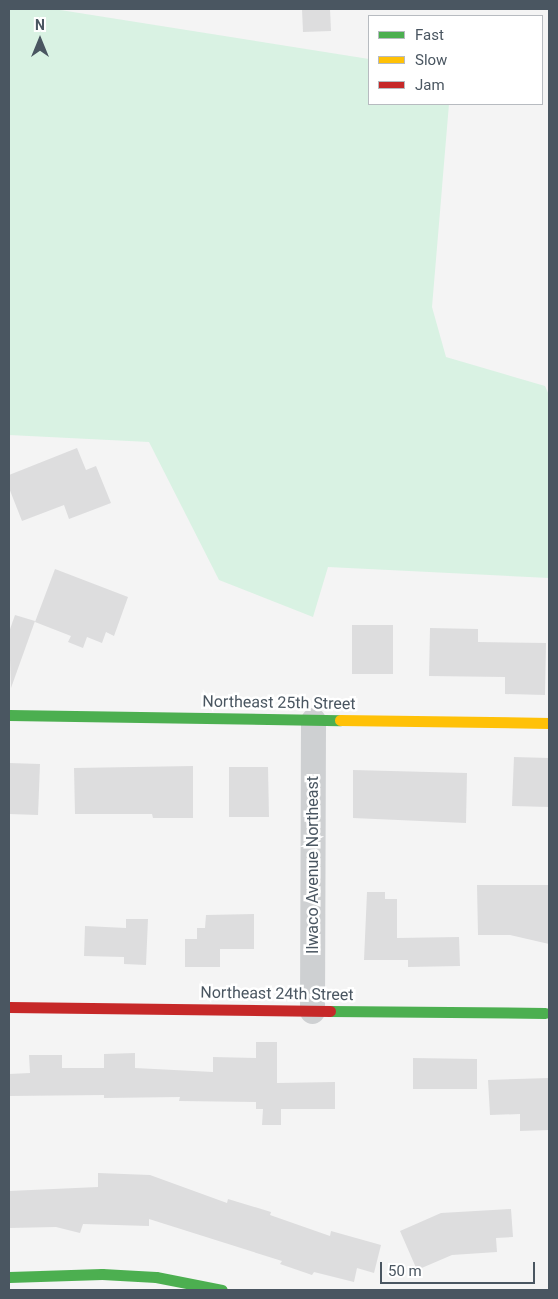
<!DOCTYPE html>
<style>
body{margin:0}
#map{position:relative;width:558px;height:1299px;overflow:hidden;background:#f4f4f4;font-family:Roboto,sans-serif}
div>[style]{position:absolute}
.green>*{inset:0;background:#d9f2e3}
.building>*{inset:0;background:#ddddde}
.street>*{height:25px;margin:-12.5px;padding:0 12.5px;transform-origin:12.5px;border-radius:12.5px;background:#ced0d2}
.fast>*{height:11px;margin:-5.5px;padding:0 5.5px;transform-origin:5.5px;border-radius:5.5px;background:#4caf50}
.slow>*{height:11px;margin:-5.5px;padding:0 5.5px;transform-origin:5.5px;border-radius:5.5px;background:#ffc107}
.jam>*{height:11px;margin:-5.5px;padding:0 5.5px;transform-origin:5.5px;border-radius:5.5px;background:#c62828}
span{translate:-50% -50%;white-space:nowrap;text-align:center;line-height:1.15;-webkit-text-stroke:5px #fff;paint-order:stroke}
.street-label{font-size:16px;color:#4a5661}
.frame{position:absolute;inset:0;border:10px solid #4a5661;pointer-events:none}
.legend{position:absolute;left:368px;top:15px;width:175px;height:90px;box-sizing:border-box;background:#fff;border:1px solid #b7bbc0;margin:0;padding:6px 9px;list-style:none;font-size:15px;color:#4a5661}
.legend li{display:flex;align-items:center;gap:10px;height:25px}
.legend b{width:25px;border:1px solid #b7bbc0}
.north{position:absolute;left:15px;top:15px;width:50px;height:50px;-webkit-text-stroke:4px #fff;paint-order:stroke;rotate:0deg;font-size:14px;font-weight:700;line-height:20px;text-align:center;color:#4a5661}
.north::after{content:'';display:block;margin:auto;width:18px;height:22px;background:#4a5661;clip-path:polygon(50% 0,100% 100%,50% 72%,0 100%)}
.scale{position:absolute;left:380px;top:1262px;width:155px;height:22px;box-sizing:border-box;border:2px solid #4a5661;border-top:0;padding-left:6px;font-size:15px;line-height:18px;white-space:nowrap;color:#4a5661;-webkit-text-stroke:4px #fff;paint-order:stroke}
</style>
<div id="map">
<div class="green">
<i style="clip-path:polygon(9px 9px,54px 9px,369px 59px,369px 104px,449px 104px,432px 307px,446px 357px,545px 386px,549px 395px,549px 578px,328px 567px,313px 617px,219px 580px,149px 442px,9px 435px)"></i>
</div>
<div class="building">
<i style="clip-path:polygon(302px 9px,330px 9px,331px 31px,303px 32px)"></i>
<i style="clip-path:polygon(77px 448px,86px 470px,96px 466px,111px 503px,69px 519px,64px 505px,22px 521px,9px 488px,9px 475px)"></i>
<i style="clip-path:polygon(55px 569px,128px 597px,114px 636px,106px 632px,102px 643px,87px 637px,83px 648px,68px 642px,71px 636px,35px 622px)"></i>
<i style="clip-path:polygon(15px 615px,35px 621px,11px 688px,9px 632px)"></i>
<i style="clip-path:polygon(352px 625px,393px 625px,393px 674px,352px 674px)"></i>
<i style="clip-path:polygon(430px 628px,478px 629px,478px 642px,546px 643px,545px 695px,505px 694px,505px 677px,429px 676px)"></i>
<i style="clip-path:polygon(514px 757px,549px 758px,549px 807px,512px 806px)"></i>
<i style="clip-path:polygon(9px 763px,40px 764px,38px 815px,9px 814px)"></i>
<i style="clip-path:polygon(193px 766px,193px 818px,153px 818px,152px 814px,75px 814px,74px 768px)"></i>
<i style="clip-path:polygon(229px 767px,268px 767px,269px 817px,229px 817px)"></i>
<i style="clip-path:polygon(353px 770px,467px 773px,466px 823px,353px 818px)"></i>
<i style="clip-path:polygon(477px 885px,549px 885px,549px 944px,510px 935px,478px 935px)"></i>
<i style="clip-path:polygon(367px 892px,385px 892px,385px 899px,397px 899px,397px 938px,459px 937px,460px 966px,408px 967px,408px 960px,364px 960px)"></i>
<i style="clip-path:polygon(254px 914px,254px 949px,220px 949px,220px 967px,185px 967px,185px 939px,197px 939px,197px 928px,205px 928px,206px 915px)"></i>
<i style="clip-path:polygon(126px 919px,148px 919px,146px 965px,124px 964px,124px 957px,84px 956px,85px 926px,126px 928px)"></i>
<i style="clip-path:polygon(256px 1042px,277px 1042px,277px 1083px,335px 1082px,335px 1109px,281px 1109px,281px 1125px,262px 1125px,263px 1109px,256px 1109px,256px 1102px,179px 1101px,180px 1097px,104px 1098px,104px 1095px,9px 1096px,9px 1074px,30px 1073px,29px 1055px,62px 1055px,62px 1068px,104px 1068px,104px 1054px,135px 1053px,135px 1068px,213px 1072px,213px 1057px,256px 1058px)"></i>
<i style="clip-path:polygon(413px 1058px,477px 1059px,477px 1089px,413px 1089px)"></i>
<i style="clip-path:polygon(549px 1078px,549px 1130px,520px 1131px,520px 1114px,490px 1115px,488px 1080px)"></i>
<i style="clip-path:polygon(98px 1173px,150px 1175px,227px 1203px,228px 1199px,271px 1212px,270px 1215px,330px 1236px,331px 1231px,381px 1245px,374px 1273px,357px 1268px,354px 1282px,314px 1272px,312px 1275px,280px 1264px,282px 1261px,149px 1219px,149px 1226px,83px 1224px,80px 1233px,56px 1227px,9px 1228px,9px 1191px,98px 1187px)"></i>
<i style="clip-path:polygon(511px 1209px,513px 1237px,496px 1238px,497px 1252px,452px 1255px,417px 1270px,400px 1231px,441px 1213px)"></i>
</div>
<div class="street">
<i style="left:312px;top:1011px;width:291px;rotate:-89.8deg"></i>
</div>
<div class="fast">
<i style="left:9px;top:715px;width:331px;rotate:0.9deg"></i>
<i style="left:330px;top:1011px;width:215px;rotate:0.5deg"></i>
<i style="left:9px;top:1277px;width:93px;rotate:-1.8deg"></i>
<i style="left:102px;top:1274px;width:54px;rotate:3.2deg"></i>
<i style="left:156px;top:1277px;width:67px;rotate:11.1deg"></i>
</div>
<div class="slow">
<i style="left:340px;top:720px;width:209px;rotate:0.8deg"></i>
</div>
<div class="jam">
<i style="left:9px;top:1007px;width:321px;rotate:0.7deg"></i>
</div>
<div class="street-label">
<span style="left:279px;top:703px;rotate:1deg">Northeast 25th Street</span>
<span style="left:313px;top:865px;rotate:-90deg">Ilwaco Avenue Northeast</span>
<span style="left:277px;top:994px;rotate:1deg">Northeast 24th Street</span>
</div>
<div class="frame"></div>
<ul class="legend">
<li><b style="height:6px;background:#4caf50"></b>Fast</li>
<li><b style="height:6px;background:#ffc107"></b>Slow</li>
<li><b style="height:6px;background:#c62828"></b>Jam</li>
</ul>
<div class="north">N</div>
<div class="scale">50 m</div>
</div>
